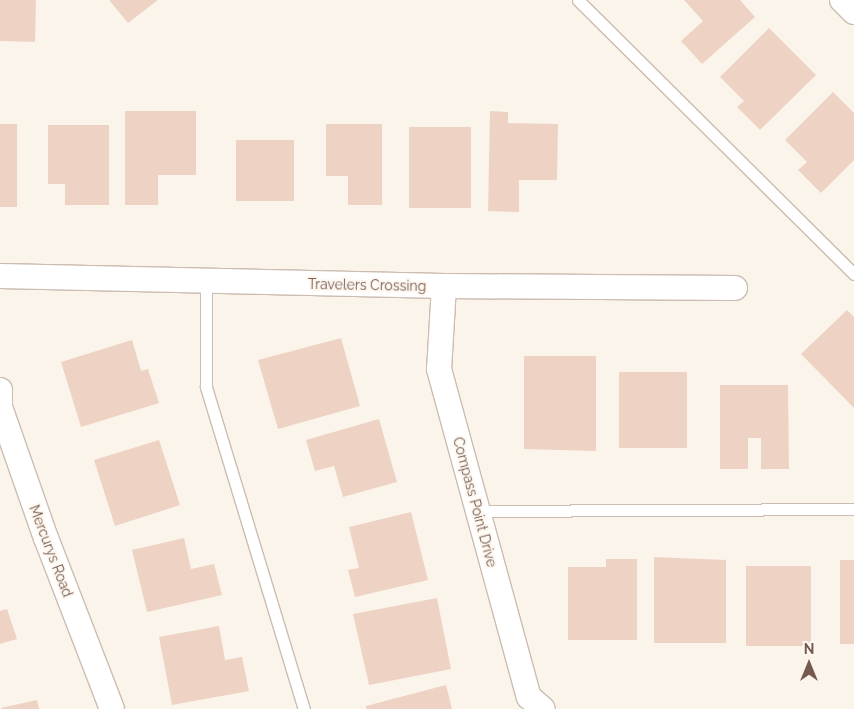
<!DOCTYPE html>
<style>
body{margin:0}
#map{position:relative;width:854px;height:709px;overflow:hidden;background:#fbf4ea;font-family:Raleway,sans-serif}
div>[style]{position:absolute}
.building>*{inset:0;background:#eed3c4}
.roads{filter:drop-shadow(1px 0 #ccbcb1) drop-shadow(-1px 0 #ccbcb1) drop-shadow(0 1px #ccbcb1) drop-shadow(0 -1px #ccbcb1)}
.service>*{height:11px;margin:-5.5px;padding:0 5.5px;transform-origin:5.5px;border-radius:5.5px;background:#fff}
.minor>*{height:24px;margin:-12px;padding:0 12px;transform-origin:12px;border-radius:12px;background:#fff}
span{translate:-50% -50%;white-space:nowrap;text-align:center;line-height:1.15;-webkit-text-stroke:4.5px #fef8f1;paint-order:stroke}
.street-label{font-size:14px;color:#745a4f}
.north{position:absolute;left:784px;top:639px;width:50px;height:50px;-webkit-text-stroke:4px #fef8f1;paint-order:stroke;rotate:0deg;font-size:14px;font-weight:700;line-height:20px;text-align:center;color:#745a4f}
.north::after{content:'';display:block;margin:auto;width:18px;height:22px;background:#745a4f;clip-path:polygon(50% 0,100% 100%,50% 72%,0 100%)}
</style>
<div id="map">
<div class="building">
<i style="clip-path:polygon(0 0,36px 0,35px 42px,0 41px)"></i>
<i style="clip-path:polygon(109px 0,158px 0,128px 23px)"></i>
<i style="clip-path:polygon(684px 0,740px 0,755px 17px,702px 64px,681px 41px,703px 21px)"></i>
<i style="clip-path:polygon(769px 28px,816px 75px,760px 130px,737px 107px,744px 101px,720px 77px)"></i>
<i style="clip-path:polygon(833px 92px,854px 113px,854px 160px,821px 193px,798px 170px,807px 162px,785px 140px)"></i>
<i style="clip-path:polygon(125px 111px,196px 111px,196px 175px,158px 175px,158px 205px,125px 205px)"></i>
<i style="clip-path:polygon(490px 111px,508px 112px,508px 123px,558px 124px,557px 180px,519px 180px,519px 212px,488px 211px)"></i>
<i style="clip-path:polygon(0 124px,17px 124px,17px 207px,0 207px)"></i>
<i style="clip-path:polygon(326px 124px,382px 124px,382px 205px,348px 205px,348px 176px,326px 176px)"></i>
<i style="clip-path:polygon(48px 125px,109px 125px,109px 205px,65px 205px,65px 184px,48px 184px)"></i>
<i style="clip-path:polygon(409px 127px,471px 127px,471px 208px,409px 208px)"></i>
<i style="clip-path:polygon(236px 140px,294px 140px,294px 201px,236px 201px)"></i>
<i style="clip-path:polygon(847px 310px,854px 317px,854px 408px,801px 354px)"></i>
<i style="clip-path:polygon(341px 338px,360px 406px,278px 429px,258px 360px)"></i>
<i style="clip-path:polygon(132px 340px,141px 371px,148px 369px,159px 403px,81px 427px,61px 362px)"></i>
<i style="clip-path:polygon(524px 356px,596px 356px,596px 451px,524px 449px)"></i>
<i style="clip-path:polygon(619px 372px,687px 372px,687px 448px,619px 448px)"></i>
<i style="clip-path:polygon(720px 385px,788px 385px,789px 469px,761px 469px,761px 438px,748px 438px,748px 469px,720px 469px)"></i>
<i style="clip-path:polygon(379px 419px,397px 482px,343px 497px,334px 466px,315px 471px,306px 440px)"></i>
<i style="clip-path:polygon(159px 440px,180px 505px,115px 526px,94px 460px)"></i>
<i style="clip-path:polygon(411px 512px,428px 580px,355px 597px,348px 570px,359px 568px,349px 527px)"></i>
<i style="clip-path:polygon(184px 538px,191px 569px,214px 564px,222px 595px,147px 612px,132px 550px)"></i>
<i style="clip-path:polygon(654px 557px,726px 560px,726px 643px,654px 643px)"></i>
<i style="clip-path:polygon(606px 559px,637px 559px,637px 640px,568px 640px,568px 567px,606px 567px)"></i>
<i style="clip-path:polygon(840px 560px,854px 560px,854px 644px,840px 644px)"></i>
<i style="clip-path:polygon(746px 566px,811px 566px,811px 646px,746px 646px)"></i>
<i style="clip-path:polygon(437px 598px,451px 669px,369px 685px,353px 614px)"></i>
<i style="clip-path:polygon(7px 609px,17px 639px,0 644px,0 611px)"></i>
<i style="clip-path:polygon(219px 626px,225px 660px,242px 657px,249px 691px,172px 705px,159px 637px)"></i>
<i style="clip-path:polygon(446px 685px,452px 709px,366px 709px,366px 706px)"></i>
<i style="clip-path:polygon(37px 700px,39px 709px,1px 709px,1px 708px)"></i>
</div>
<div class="roads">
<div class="service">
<i style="left:578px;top:0;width:389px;rotate:44.8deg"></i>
<i style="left:206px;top:281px;width:106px;rotate:90deg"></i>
<i style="left:206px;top:387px;width:337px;rotate:73.1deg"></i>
<i style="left:478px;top:511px;width:376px;rotate:-0.3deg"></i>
</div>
<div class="minor">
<i style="left:842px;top:0;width:17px;rotate:45deg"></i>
<i style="left:0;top:276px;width:444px;rotate:1.3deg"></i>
<i style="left:444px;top:286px;width:291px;rotate:0.4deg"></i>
<i style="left:444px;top:286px;width:83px;rotate:93.4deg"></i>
<i style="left:439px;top:369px;width:340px;rotate:74.7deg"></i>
<i style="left:529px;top:697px;width:18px;rotate:41deg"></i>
<i style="left:0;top:390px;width:17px;rotate:90deg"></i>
<i style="left:0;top:407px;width:139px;rotate:70.7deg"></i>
<i style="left:46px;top:538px;width:183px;rotate:68.9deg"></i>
</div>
</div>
<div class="street-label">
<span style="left:367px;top:285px;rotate:1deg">Travelers Crossing</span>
<span style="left:475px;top:502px;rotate:75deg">Compass Point Drive</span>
<span style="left:51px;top:551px;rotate:69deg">Mercurys Road</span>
</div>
<div class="north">N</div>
</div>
